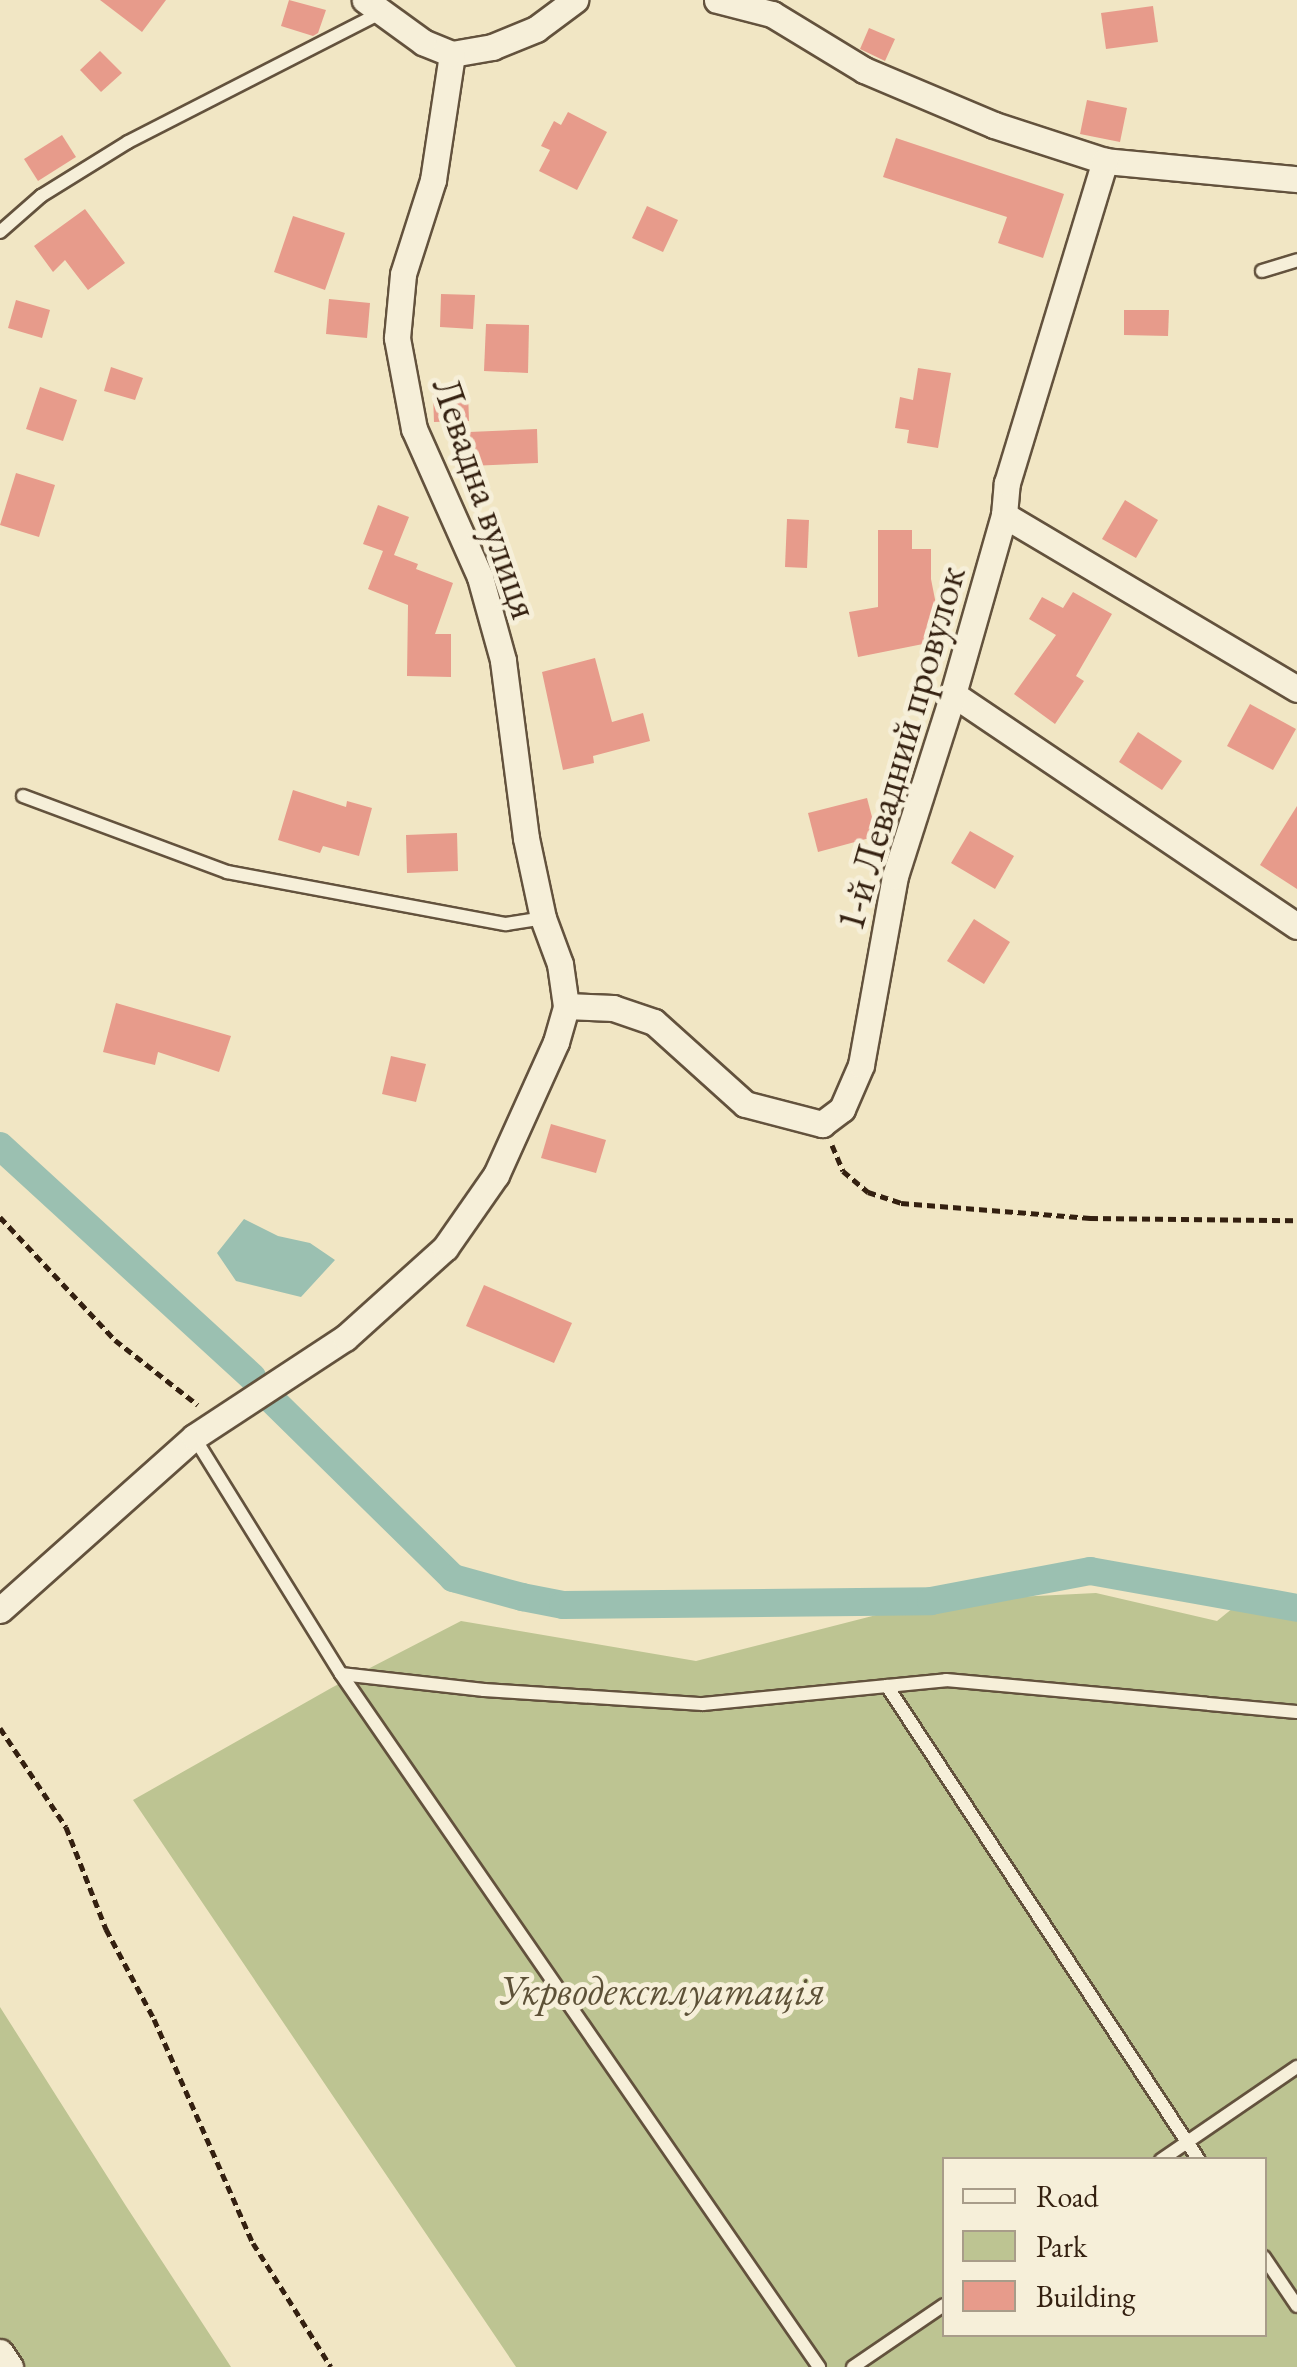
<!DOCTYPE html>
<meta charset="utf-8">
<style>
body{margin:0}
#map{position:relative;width:1297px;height:2367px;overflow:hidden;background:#f1e6c4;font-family:"EB Garamond",serif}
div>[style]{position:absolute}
.green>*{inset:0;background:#bdc492}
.water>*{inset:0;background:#9bc0b1}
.canal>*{height:28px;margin:-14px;padding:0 14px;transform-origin:14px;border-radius:14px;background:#9bc0b1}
.building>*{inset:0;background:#e79b8b}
.path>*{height:5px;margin-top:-2.5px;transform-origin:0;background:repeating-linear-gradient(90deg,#342010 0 8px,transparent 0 13px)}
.roads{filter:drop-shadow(2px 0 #63523d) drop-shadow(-2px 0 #63523d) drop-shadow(0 2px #63523d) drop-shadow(0 -2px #63523d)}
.lane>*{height:12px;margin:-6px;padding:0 6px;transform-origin:6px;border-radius:6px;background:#f6efd9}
.street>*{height:25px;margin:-12.5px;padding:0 12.5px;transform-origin:12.5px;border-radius:12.5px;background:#f6efd9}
span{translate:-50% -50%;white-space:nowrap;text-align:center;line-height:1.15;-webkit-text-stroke:10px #f6efd9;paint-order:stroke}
.street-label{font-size:40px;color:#342010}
.park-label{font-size:40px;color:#5d5137;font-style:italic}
.legend{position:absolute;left:942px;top:2157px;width:325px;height:180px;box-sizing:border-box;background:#f6efd9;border:2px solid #a89c89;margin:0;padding:12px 18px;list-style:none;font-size:30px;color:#342010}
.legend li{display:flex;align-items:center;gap:20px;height:50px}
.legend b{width:50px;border:2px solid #a89c89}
</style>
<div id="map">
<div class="green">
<i style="clip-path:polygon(evenodd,1096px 1593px,1217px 1621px,1244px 1599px,1297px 1608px,1297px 2367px,516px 2367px,133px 1800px,333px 1687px,461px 1621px,696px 1661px,931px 1601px,1096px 1593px,944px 2160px,1264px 2160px,1264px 2334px,944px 2334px,944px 2160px)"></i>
<i style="clip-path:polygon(0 2007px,126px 2206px,231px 2367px,0 2367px)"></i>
</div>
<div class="water">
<i style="clip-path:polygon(244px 1219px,278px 1236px,310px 1243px,335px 1260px,301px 1297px,236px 1281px,217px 1253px)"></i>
</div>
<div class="canal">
<i style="left:0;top:1146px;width:342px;rotate:42.5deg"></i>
<i style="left:270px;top:1398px;width:257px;rotate:44.5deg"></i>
<i style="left:453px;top:1578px;width:72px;rotate:15.4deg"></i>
<i style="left:522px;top:1597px;width:42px;rotate:11deg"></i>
<i style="left:563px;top:1605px;width:368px;rotate:-0.6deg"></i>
<i style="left:931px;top:1601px;width:162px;rotate:-10.7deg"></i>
<i style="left:1090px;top:1571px;width:210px;rotate:10.1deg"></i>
</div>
<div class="building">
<i style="clip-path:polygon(100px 0,166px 0,142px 32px)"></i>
<i style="clip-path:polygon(289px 0,326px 10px,318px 33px,313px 36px,281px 26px)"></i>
<i style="clip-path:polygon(1153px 6px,1158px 42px,1106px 49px,1101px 13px)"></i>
<i style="clip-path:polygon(869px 28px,895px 39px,885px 61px,860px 49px)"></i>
<i style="clip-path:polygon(100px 51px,122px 73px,101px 92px,80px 70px)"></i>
<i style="clip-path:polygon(1087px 100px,1127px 108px,1120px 142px,1080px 134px)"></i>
<i style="clip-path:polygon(568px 112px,607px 132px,577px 190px,539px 171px,550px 150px,541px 146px,554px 121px,561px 125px)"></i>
<i style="clip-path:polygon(62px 135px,76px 157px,38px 181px,24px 159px)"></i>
<i style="clip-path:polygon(896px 138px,1064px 194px,1043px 258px,998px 243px,1007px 217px,883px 177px)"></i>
<i style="clip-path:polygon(647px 206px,678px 220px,663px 252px,632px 238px)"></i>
<i style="clip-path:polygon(85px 209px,125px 263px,88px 290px,65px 260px,53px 272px,34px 246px)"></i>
<i style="clip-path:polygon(293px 216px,345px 233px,325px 290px,274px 272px)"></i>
<i style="clip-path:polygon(441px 294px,475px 295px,473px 329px,440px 327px)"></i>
<i style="clip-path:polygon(329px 299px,370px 303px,367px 338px,326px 334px)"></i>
<i style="clip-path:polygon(16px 300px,50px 310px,42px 338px,8px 328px)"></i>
<i style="clip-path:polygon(1124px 310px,1169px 310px,1168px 336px,1124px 335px)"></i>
<i style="clip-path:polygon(486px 324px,529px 325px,528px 373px,484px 371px)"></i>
<i style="clip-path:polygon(111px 367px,143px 378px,135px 400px,104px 391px)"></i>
<i style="clip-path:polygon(918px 368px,951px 373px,938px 448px,907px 443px,909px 430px,895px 428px,900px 397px,913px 400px)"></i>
<i style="clip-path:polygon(40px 387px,77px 400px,63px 441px,26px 429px)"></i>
<i style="clip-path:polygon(468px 392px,469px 421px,434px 422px,433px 393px)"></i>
<i style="clip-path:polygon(537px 429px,538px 463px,470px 466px,469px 432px)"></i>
<i style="clip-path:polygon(16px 473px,55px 485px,39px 537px,0 525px)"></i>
<i style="clip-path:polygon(1125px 500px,1158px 520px,1136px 558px,1102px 539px)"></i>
<i style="clip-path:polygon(378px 505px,409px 517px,394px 555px,418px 564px,416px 569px,453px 583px,435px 634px,451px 634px,451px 677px,407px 676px,408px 605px,368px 589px,383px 551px,363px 544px)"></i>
<i style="clip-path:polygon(787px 519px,809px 520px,807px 568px,785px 567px)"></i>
<i style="clip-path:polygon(878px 530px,912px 530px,912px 549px,931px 549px,931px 579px,943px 640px,858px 657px,849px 612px,878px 607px)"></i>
<i style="clip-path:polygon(1073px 592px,1112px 614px,1076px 676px,1084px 681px,1055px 724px,1014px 694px,1056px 635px,1029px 619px,1042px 597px,1063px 608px)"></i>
<i style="clip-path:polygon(595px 658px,612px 722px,643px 713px,650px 741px,593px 756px,594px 763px,563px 770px,542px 672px)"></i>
<i style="clip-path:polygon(1250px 704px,1296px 729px,1273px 770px,1227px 746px)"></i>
<i style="clip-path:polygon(1138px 732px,1182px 761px,1162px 790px,1119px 762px)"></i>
<i style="clip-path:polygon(293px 790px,346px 807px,347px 801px,372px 808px,359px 856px,323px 846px,320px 853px,278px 840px)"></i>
<i style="clip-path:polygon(867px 798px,877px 836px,818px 852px,808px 813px)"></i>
<i style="clip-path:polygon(1297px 806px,1297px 889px,1260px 865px)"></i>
<i style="clip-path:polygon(970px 831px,1014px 856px,995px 889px,951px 863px)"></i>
<i style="clip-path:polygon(457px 833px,458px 871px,407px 873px,406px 835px)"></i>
<i style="clip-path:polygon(974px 919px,1010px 942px,984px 984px,947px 961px)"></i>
<i style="clip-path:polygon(116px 1003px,231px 1036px,219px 1072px,158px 1052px,155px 1065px,103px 1052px)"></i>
<i style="clip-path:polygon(391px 1056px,426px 1064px,416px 1102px,382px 1094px)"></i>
<i style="clip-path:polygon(551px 1124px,606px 1140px,596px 1173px,541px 1158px)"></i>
<i style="clip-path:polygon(484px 1285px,572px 1323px,554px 1363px,466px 1326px)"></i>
</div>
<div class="path">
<i style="left:832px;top:1145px;width:28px;rotate:67deg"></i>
<i style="left:843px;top:1171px;width:33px;rotate:40deg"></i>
<i style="left:868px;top:1192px;width:35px;rotate:18deg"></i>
<i style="left:901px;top:1203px;width:190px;rotate:4.5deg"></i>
<i style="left:1090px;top:1218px;width:207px;rotate:0.6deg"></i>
<i style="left:0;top:1217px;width:168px;rotate:46.9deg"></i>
<i style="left:115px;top:1340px;width:105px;rotate:38.1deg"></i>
<i style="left:0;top:1728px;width:119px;rotate:56.3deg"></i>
<i style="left:66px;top:1827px;width:110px;rotate:68.6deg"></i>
<i style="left:106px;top:1929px;width:102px;rotate:61.9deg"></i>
<i style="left:154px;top:2019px;width:245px;rotate:66.2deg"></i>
<i style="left:253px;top:2243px;width:146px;rotate:57.8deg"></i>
</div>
<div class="roads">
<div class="lane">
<i style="left:0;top:232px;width:55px;rotate:-41.3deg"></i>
<i style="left:41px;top:196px;width:102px;rotate:-31.8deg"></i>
<i style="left:128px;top:142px;width:283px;rotate:-27.1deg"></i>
<i style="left:1262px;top:271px;width:37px;rotate:-17deg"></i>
<i style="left:23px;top:796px;width:218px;rotate:20.4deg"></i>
<i style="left:227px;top:872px;width:284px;rotate:10.6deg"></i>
<i style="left:506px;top:924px;width:37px;rotate:-9deg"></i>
<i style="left:194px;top:1437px;width:279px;rotate:58.2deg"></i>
<i style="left:341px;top:1674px;width:842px;rotate:55.4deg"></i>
<i style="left:341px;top:1674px;width:144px;rotate:6.4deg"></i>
<i style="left:484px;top:1690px;width:219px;rotate:3.7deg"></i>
<i style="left:703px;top:1704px;width:244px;rotate:-5.6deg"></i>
<i style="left:946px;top:1680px;width:352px;rotate:5.2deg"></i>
<i style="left:887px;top:1686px;width:567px;rotate:56.65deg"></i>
<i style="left:1161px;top:2160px;width:165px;rotate:-34.4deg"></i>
<i style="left:1264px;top:2257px;width:59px;rotate:56deg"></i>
<i style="left:853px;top:2367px;width:110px;rotate:-34.3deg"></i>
</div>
<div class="street">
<i style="left:717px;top:0;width:57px;rotate:14.3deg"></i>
<i style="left:772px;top:14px;width:108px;rotate:31.3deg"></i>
<i style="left:864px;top:70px;width:141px;rotate:22.9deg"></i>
<i style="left:994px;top:125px;width:117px;rotate:18deg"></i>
<i style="left:1105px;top:161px;width:193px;rotate:5.4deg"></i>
<i style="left:452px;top:54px;width:41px;rotate:-9.9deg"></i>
<i style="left:492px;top:47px;width:48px;rotate:-22.2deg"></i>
<i style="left:536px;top:29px;width:49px;rotate:-36.6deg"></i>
<i style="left:1004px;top:515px;width:341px;rotate:30.7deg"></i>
<i style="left:953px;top:694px;width:415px;rotate:34deg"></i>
<i style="left:566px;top:1006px;width:47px;rotate:2.4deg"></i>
<i style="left:613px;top:1008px;width:43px;rotate:18.9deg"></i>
<i style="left:654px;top:1022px;width:122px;rotate:42deg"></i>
<i style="left:745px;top:1104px;width:80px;rotate:14.6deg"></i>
<i style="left:822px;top:1124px;width:25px;rotate:-37deg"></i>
<i style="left:842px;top:1109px;width:48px;rotate:-66.6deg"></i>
<i style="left:861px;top:1065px;width:192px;rotate:-79.8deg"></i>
<i style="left:895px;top:876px;width:191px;rotate:-72.3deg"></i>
<i style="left:953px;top:694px;width:186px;rotate:-74.1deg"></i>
<i style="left:1004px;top:515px;width:32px;rotate:-85deg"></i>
<i style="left:1007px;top:483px;width:337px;rotate:-73.1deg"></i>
<i style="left:0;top:1610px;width:260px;rotate:-41.7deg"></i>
<i style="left:194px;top:1437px;width:181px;rotate:-33.3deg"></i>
<i style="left:345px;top:1338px;width:135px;rotate:-42deg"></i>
<i style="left:445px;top:1248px;width:89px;rotate:-55.1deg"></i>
<i style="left:496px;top:1175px;width:146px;rotate:-65.7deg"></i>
<i style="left:556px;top:1042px;width:37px;rotate:-74deg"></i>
<i style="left:566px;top:1006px;width:42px;rotate:-98.1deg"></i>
<i style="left:560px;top:964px;width:49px;rotate:-110.3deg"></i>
<i style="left:543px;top:918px;width:82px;rotate:-102deg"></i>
<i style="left:526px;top:838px;width:179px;rotate:-97.4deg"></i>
<i style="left:503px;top:660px;width:86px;rotate:-105.5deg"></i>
<i style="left:480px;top:577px;width:162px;rotate:-114deg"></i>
<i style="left:414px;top:429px;width:93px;rotate:-100.6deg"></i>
<i style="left:397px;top:338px;width:64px;rotate:-84.6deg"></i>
<i style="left:403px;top:274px;width:99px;rotate:-72.3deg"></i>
<i style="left:433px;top:180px;width:127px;rotate:-81.4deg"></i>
<i style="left:452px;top:54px;width:31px;rotate:-158deg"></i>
<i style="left:423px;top:42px;width:72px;rotate:-144.1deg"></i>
<i style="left:0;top:2352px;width:18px;rotate:56deg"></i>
</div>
</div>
<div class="street-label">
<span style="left:486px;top:498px;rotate:71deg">Левадна вулиця</span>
<span style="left:900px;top:748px;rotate:-74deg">1-й Левадний провулок</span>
</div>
<div class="park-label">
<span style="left:662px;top:1990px">Укрводексплуатація</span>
</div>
<ul class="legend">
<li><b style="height:12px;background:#f6efd9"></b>Road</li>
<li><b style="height:28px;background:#bdc492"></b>Park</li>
<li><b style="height:28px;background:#e79b8b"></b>Building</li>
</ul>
</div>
